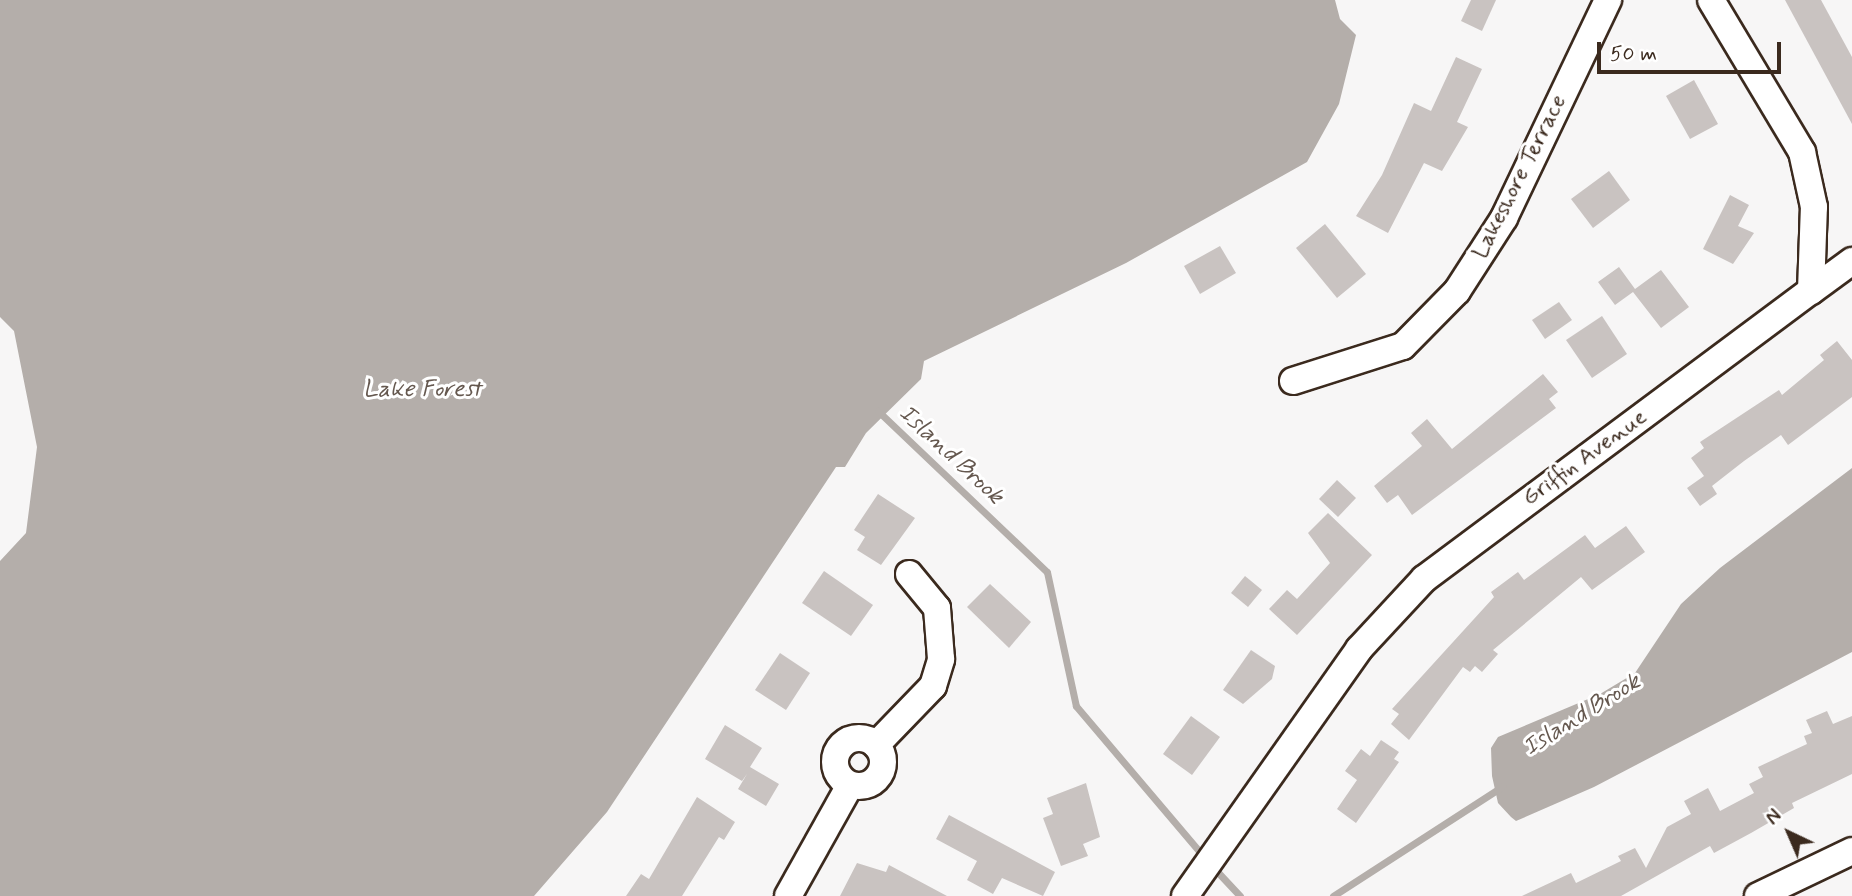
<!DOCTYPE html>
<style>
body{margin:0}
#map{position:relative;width:1852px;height:896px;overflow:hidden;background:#f7f6f6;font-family:Mynerve,sans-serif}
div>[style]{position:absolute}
.water>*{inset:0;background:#b4aeaa}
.stream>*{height:7px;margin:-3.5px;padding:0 3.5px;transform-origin:3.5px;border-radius:3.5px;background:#b4aeaa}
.building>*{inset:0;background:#c9c3c1}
.roads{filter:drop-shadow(2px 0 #3b2a1e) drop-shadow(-2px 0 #3b2a1e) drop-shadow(0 2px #3b2a1e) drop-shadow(0 -2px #3b2a1e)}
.minor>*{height:26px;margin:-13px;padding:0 13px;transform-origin:13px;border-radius:13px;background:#fff}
.minor>.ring{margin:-13px;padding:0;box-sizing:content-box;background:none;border:26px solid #fff;border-radius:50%}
span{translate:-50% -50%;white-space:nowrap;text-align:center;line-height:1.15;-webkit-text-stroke:6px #fff;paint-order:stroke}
.street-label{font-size:23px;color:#3b2a1e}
.water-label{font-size:24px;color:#65584f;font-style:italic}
.north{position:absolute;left:1754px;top:798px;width:70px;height:70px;-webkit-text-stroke:5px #fff;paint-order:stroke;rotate:316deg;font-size:19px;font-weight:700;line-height:28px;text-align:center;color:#3b2a1e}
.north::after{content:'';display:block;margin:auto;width:24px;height:32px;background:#3b2a1e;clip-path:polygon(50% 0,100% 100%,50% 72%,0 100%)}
.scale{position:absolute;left:1597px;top:42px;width:184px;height:32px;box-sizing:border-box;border:4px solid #3b2a1e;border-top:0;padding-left:9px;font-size:21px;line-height:24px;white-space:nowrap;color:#3b2a1e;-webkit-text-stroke:5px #fff;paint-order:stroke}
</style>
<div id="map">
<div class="water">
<i style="clip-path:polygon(0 0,1335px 0,1340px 19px,1356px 35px,1339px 104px,1307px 162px,1126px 263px,924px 361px,921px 379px,866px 433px,845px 467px,836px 467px,607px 812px,534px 896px,0 896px,0 561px,26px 533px,37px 447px,14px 331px,0 317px)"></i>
<i style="clip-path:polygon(1852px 468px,1852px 652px,1594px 787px,1516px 821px,1511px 817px,1498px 803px,1492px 776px,1491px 748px,1498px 737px,1600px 694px,1635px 673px,1681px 604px,1720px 568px)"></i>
</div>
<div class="stream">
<i style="left:878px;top:411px;width:233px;rotate:43.6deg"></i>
<i style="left:1047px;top:572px;width:137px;rotate:77.8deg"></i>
<i style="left:1076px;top:706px;width:198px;rotate:49.7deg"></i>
<i style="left:1212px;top:866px;width:41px;rotate:47deg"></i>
<i style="left:1333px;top:896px;width:202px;rotate:-32.9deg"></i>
</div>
<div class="building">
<i style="clip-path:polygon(1471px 0,1496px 0,1482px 31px,1461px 21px)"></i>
<i style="clip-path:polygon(1785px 0,1821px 0,1852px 57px,1852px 124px)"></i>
<i style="clip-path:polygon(1456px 57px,1482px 69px,1457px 122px,1468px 127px,1442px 171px,1424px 163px,1388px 233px,1356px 216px,1382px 175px,1414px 103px,1431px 111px)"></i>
<i style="clip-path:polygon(1694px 80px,1718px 124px,1690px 139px,1666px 96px)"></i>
<i style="clip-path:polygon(1609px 171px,1630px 200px,1593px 228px,1571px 199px)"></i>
<i style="clip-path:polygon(1730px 195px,1749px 205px,1738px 226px,1754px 233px,1733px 264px,1703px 249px)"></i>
<i style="clip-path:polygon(1325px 224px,1366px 274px,1337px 298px,1296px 248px)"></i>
<i style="clip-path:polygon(1220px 246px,1236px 273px,1200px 294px,1184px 266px)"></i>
<i style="clip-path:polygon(1619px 267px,1635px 289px,1661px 270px,1689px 307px,1661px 328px,1633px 292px,1615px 305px,1598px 282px)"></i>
<i style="clip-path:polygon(1559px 302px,1572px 320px,1545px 339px,1532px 320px)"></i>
<i style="clip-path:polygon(1602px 316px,1627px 354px,1592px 378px,1566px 340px)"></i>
<i style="clip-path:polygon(1837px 341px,1852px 360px,1852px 397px,1788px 445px,1781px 435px,1744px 461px,1712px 486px,1717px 494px,1700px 506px,1687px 488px,1704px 476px,1691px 458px,1704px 448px,1700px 442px,1779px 390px,1782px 395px,1824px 360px,1820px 355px)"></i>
<i style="clip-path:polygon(1543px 374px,1558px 392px,1549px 399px,1556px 408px,1412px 515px,1398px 495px,1387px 503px,1374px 486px,1422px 446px,1411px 433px,1427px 419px,1452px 449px)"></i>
<i style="clip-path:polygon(1337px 480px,1356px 498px,1338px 517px,1319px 499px)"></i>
<i style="clip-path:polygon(878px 494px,915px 518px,881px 565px,857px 550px,865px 537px,854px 530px)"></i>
<i style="clip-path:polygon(1328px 513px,1372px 555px,1297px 635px,1269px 609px,1287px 590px,1297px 599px,1330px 563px,1308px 533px)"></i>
<i style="clip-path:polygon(1626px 526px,1645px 552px,1592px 590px,1581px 577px,1493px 650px,1498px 654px,1482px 672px,1475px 666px,1470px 672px,1463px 667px,1409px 740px,1391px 724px,1399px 714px,1392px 709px,1494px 597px,1491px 592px,1518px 572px,1524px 580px,1585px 535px,1595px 548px)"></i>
<i style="clip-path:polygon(824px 571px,873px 605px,851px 636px,802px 603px)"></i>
<i style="clip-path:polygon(1245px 576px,1262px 590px,1248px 607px,1231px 593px)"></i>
<i style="clip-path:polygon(990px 584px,1031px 622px,1009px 648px,967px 607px)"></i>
<i style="clip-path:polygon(1251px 650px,1275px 666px,1272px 679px,1243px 704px,1223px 690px)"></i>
<i style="clip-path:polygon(780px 653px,810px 673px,786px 710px,755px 690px)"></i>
<i style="clip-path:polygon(1827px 711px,1833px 724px,1852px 716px,1852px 774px,1792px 803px,1794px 808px,1751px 833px,1714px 853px,1710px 846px,1621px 896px,1522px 896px,1571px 873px,1576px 883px,1621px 861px,1618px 856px,1635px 848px,1646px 868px,1667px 827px,1691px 814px,1684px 801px,1708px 788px,1720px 811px,1754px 793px,1749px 784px,1763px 777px,1758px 767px,1807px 744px,1804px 736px,1812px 733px,1806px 720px)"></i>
<i style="clip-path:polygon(1191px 716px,1220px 737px,1192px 775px,1163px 754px)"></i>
<i style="clip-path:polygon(725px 725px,762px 748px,750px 767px,779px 784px,766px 806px,738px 789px,747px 774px,742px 781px,705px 759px)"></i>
<i style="clip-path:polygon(1381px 740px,1399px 752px,1394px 759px,1399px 762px,1356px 823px,1337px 809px,1357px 780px,1345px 771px,1361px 749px,1370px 756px)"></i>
<i style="clip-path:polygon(1086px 783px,1100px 837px,1083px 844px,1088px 856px,1061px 866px,1043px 818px,1053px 814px,1047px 798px)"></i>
<i style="clip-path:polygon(697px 797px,735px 822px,724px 840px,719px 837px,682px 896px,626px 896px,641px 874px,649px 879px)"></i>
<i style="clip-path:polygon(949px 815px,1055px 872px,1043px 896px,1002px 878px,993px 894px,967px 880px,977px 861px,936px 839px)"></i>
<i style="clip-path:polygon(857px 863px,886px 872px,889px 865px,947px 896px,840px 896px)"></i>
</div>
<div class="roads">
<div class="minor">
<i style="left:1811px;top:291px;width:51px;rotate:-36.2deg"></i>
<i style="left:1293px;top:381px;width:115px;rotate:-17.7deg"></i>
<i style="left:1403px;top:346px;width:77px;rotate:-45.5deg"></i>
<i style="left:1457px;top:291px;width:87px;rotate:-57.2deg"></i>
<i style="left:1504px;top:218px;width:242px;rotate:-64.5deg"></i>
<i class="ring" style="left:835px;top:738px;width:22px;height:22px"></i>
<i style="left:876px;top:745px;width:82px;rotate:-46deg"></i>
<i style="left:933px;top:686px;width:28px;rotate:-73deg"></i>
<i style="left:941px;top:659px;width:51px;rotate:-94.5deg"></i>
<i style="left:937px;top:608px;width:44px;rotate:-129.5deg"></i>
<i style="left:788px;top:896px;width:127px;rotate:-60.8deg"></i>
<i style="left:1185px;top:896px;width:302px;rotate:-54.8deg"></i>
<i style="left:1359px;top:649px;width:96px;rotate:-47.1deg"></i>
<i style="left:1424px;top:579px;width:482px;rotate:-36.7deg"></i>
<i style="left:1811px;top:291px;width:84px;rotate:-88deg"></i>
<i style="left:1814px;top:207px;width:56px;rotate:-102.3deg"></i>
<i style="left:1802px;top:152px;width:177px;rotate:-120.9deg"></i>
<i style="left:1758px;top:896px;width:104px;rotate:-25.6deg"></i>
</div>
</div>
<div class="street-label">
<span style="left:1520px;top:177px;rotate:-63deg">Lakeshore Terrace</span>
<span style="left:1585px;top:458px;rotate:-36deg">Griffin Avenue</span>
</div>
<div class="water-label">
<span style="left:422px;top:390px">Lake Forest</span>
<span style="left:951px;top:455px;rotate:43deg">Island Brook</span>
<span style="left:1582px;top:715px;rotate:-32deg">Island Brook</span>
</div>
<div class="north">N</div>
<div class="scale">50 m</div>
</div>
